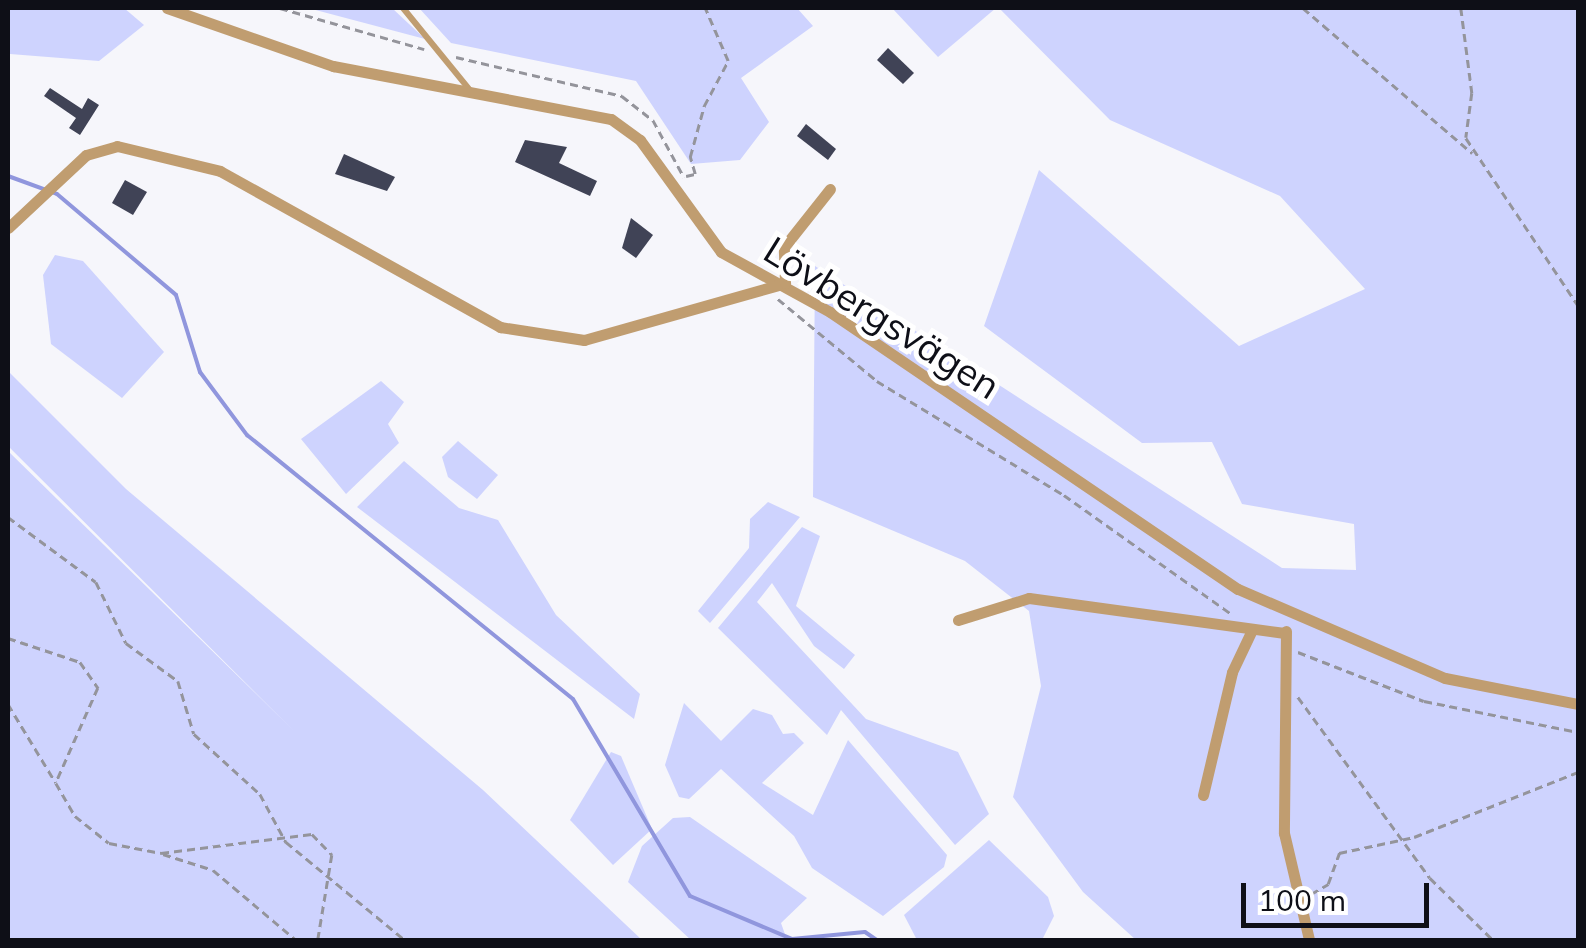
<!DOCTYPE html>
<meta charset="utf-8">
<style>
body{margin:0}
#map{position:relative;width:1586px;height:948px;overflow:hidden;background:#f6f6fb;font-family:Mulish,sans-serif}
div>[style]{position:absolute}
.green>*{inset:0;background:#ced3fe}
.stream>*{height:4px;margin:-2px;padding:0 2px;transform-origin:2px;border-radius:2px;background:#9096dd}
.building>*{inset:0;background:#404356}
.path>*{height:2.5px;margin-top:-1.25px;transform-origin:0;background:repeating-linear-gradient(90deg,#94949b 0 8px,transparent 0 13px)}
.lane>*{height:6px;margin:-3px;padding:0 3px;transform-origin:3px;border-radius:3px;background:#c09d70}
.street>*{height:11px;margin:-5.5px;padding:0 5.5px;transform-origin:5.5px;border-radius:5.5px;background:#c09d70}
span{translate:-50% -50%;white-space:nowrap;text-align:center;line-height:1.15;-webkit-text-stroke:10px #fff;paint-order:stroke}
.street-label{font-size:38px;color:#0e0f17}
.frame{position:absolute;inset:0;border:10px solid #0e0f17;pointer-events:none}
.scale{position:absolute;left:1241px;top:883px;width:188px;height:45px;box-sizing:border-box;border:5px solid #0e0f17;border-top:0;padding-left:12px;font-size:30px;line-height:35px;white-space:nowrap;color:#0e0f17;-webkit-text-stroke:8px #fff;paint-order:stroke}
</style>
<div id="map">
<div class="green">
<i style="clip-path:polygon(8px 8px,124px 8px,144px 25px,99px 61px,10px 54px)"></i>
<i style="clip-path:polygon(308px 8px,392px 8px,425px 39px)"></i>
<i style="clip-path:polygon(419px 8px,797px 8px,813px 26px,741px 78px,769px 122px,740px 160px,691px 164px,636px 81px,451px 43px)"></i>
<i style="clip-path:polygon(892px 8px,996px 8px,938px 57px)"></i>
<i style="clip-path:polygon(999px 8px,1578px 8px,1578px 940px,1136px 940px,1083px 892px,1013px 797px,1041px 686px,1029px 611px,965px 561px,813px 497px,815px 266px,1282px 568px,1356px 570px,1354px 524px,1242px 504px,1212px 442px,1142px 443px,984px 326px,1039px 170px,1239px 346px,1365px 289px,1280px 196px,1110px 120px)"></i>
<i style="clip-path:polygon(55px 255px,83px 261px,164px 352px,122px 398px,51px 344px,43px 275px)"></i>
<i style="clip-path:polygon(8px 371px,126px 489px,483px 790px,642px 940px,8px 940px,8px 451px,295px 732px,8px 446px)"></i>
<i style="clip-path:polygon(381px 381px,404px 402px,388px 424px,399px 443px,346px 494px,301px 439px)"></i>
<i style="clip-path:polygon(458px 441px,498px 475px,477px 499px,448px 477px,442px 457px)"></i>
<i style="clip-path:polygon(404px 461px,459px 508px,498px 520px,556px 615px,640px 694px,634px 719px,357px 507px)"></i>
<i style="clip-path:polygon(768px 502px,800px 517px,710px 623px,698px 611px,749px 548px,750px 519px)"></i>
<i style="clip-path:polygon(802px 527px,820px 536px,796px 606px,855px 655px,844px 669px,814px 646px,772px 583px,757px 602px,866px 719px,958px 752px,989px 814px,955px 845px,841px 710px,827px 735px,718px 628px)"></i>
<i style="clip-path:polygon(684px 703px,721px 741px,753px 709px,772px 715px,783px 734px,794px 733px,804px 743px,762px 783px,813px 815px,848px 740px,947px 855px,944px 867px,883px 916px,812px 868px,794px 836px,721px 769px,689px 799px,679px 797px,665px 765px)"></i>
<i style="clip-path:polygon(611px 752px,621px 756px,652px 829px,613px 865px,570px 820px)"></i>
<i style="clip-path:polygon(690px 817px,807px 898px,781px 923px,787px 940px,691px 940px,628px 882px,642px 846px,673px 818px)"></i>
<i style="clip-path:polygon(989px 840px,1048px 897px,1054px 916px,1042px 940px,917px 940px,904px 915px)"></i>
</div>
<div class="stream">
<i style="left:8px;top:176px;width:52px;rotate:20.2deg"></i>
<i style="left:57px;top:194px;width:156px;rotate:40.3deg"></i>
<i style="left:176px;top:295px;width:81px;rotate:72.7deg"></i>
<i style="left:200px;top:372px;width:79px;rotate:53.3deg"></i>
<i style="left:247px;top:435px;width:419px;rotate:39deg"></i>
<i style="left:573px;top:699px;width:229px;rotate:59.3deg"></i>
<i style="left:690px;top:896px;width:111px;rotate:22.9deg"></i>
<i style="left:792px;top:939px;width:73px;rotate:-5.5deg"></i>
<i style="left:865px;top:932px;width:14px;rotate:34deg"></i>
</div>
<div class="building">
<i style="clip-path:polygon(888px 48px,914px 73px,903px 84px,877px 60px)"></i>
<i style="clip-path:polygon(50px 88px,82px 109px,88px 98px,99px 105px,80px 135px,69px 128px,76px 118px,44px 96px)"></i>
<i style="clip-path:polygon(806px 124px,836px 149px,828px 160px,797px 136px)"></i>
<i style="clip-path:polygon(525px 140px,567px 147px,559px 163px,597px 181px,590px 196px,515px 162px)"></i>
<i style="clip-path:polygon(344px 154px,395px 177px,387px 191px,335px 174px)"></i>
<i style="clip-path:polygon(125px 180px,147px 192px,133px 215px,112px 203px)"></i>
<i style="clip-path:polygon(631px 218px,653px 235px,636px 258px,622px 248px)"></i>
</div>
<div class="path">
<i style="left:280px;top:8px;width:150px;rotate:15.9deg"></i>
<i style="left:1303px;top:8px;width:223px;rotate:40.6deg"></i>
<i style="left:1461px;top:8px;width:86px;rotate:82.6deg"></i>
<i style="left:1472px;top:93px;width:45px;rotate:97.6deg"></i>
<i style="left:1466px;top:138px;width:201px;rotate:56.2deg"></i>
<i style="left:456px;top:57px;width:171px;rotate:13.2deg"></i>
<i style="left:622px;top:96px;width:39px;rotate:38deg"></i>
<i style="left:653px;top:120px;width:65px;rotate:61.5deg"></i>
<i style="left:686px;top:176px;width:9px;rotate:-13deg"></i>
<i style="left:695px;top:174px;width:18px;rotate:-106deg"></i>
<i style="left:690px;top:157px;width:53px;rotate:-74.6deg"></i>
<i style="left:704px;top:106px;width:51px;rotate:-61.9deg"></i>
<i style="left:728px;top:61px;width:58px;rotate:-113.5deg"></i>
<i style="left:778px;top:299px;width:129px;rotate:39.6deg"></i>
<i style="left:877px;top:381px;width:219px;rotate:31.4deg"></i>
<i style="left:1064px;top:495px;width:204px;rotate:35.4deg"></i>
<i style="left:8px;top:517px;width:109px;rotate:36.5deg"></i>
<i style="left:96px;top:582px;width:68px;rotate:63.8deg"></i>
<i style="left:126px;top:643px;width:64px;rotate:36.2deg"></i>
<i style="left:178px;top:681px;width:55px;rotate:73.2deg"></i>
<i style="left:194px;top:734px;width:89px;rotate:42.3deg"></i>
<i style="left:260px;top:794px;width:55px;rotate:61.6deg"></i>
<i style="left:286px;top:842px;width:154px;rotate:39.5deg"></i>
<i style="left:8px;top:638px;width:76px;rotate:18.4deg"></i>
<i style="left:80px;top:662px;width:32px;rotate:55deg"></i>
<i style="left:98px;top:688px;width:104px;rotate:113.9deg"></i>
<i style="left:56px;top:783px;width:38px;rotate:60deg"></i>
<i style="left:75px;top:816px;width:43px;rotate:38.5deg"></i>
<i style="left:109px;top:843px;width:53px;rotate:10.9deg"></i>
<i style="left:161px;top:853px;width:152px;rotate:-7.2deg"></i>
<i style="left:312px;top:834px;width:29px;rotate:46deg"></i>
<i style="left:332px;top:855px;width:86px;rotate:99.4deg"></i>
<i style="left:1298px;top:652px;width:135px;rotate:21.3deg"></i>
<i style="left:1424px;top:701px;width:157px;rotate:11.4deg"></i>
<i style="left:1298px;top:697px;width:224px;rotate:53.9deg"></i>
<i style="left:1430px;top:878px;width:88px;rotate:44.5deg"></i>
<i style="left:8px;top:704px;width:92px;rotate:58.7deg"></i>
<i style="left:163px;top:854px;width:52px;rotate:17.7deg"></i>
<i style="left:213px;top:870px;width:109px;rotate:40.1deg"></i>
<i style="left:1311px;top:894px;width:20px;rotate:-30deg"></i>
<i style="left:1328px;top:884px;width:33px;rotate:-70deg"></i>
<i style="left:1339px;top:853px;width:77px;rotate:-12deg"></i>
<i style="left:1414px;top:837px;width:176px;rotate:-21.6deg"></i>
</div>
<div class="lane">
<i style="left:403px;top:8px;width:104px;rotate:50.8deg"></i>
</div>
<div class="street">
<i style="left:167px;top:8px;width:176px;rotate:19.3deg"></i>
<i style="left:333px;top:66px;width:283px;rotate:10.8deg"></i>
<i style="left:611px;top:119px;width:36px;rotate:36deg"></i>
<i style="left:640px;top:140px;width:138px;rotate:54.1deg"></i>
<i style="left:721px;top:252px;width:124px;rotate:28.8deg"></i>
<i style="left:830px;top:312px;width:493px;rotate:34.2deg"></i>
<i style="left:1238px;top:589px;width:225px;rotate:23.3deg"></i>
<i style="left:1445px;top:678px;width:136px;rotate:11.1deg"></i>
<i style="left:8px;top:228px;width:107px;rotate:-43.1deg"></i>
<i style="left:86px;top:155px;width:32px;rotate:-16deg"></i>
<i style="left:117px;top:146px;width:106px;rotate:13.6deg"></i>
<i style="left:220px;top:171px;width:321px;rotate:29.1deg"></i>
<i style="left:500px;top:327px;width:85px;rotate:8.8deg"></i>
<i style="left:584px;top:340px;width:209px;rotate:-15.8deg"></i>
<i style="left:785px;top:283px;width:36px;rotate:-92deg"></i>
<i style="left:784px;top:247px;width:74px;rotate:-51.6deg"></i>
<i style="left:958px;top:620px;width:74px;rotate:-17.2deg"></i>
<i style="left:1029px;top:598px;width:258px;rotate:7.8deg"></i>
<i style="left:1286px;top:631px;width:202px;rotate:90.6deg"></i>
<i style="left:1284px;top:833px;width:110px;rotate:76.8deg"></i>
<i style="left:1203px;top:795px;width:126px;rotate:-76.7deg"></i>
<i style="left:1232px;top:672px;width:44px;rotate:-64.6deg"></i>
</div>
<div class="street-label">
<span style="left:882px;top:318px;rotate:32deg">Lövbergsvägen</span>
</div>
<div class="frame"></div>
<div class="scale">100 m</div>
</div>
